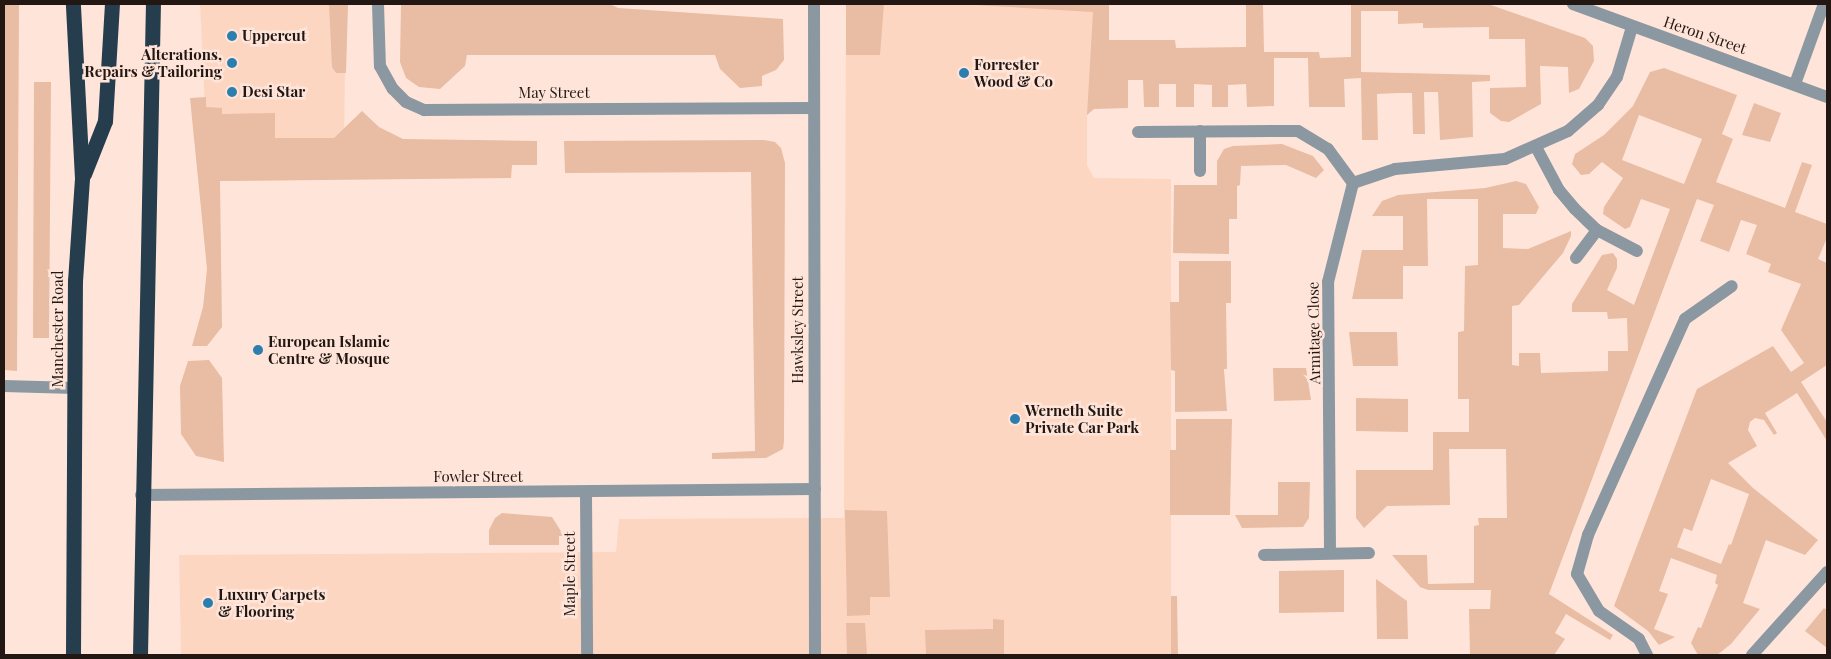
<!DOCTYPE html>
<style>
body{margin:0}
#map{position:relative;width:1831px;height:659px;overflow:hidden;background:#ffe5d9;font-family:"Playfair Display",serif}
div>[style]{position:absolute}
.built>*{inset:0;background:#fdd6c2}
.green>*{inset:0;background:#e9bca4}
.minor>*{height:12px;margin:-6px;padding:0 6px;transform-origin:6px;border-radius:6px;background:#8c98a1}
.highway>*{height:15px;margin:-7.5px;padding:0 7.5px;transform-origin:7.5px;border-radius:7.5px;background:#253d4d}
.dots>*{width:14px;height:14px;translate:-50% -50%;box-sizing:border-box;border:2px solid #ffe5d9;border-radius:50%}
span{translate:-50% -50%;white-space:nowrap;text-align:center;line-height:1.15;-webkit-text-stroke:5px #ffe5d9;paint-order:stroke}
.street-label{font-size:15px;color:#221712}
.poi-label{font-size:15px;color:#221712;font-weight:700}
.left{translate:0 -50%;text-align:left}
.right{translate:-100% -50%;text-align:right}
.frame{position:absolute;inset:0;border:5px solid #221712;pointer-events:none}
</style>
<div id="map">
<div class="built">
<i style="clip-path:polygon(200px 4px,346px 4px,344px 144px,207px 149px)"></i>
<i style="clip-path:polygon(846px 4px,1100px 4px,1094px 109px,1087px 115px,1087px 165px,1094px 178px,1171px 179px,1171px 655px,181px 655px,179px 555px,616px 552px,619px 519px,844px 518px)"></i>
</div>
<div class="green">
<i style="clip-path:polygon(5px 4px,19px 4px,17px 371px,4px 370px)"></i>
<i style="clip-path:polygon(329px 4px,348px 4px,346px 73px,336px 73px,332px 67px)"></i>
<i style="clip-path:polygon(401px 4px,610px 4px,618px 8px,783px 19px,784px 60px,776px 70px,762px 76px,762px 86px,740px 88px,720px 69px,715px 55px,467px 55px,465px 66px,440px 89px,419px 87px,406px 78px,400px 62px)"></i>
<i style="clip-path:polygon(846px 4px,884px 4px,880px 55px,846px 55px)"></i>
<i style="clip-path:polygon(959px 4px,1109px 4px,1109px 40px,1175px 40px,1176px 48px,1246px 47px,1246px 4px,1263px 4px,1264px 52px,1319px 52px,1320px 58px,1351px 57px,1351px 4px,1488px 4px,1585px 38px,1593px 46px,1594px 61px,1579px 89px,1569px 93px,1568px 67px,1540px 66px,1541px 104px,1509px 122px,1501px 121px,1490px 113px,1490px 88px,1526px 87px,1525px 39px,1489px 39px,1489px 27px,1423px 28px,1423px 23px,1398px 24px,1398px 11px,1361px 11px,1361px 72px,1490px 75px,1490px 81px,1472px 82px,1473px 137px,1440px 140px,1438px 92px,1424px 92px,1425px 134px,1413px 134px,1412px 93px,1398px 93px,1377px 94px,1378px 140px,1362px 140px,1361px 78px,1344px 79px,1345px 107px,1309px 107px,1308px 58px,1274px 58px,1274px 106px,1247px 107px,1246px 84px,1228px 85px,1228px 107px,1212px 107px,1212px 85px,1194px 84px,1194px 107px,1176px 107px,1176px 84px,1159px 84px,1159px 107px,1144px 107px,1143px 80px,1128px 80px,1128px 108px,1094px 109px,1087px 115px,1093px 12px)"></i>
<i style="clip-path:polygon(evenodd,1664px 68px,1737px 95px,1722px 134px,1733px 139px,1716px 182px,1785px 208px,1802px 162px,1812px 165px,1795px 212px,1827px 224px,1827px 238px,1818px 259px,1827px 263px,1827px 365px,1801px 382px,1827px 422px,1827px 441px,1797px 393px,1765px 413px,1777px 433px,1774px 435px,1764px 420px,1755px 418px,1750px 422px,1748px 430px,1757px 446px,1728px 463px,1753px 488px,1818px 540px,1805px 555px,1766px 540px,1743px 603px,1760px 609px,1731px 644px,1717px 655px,1698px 655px,1691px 643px,1698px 627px,1701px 628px,1718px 585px,1715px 583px,1717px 575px,1671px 558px,1659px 591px,1668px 594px,1654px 629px,1675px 637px,1659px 645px,1648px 631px,1614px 606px,1697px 389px,1773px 346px,1791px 372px,1804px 363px,1781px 330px,1801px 284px,1768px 272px,1771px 264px,1746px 254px,1757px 225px,1741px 220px,1729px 252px,1700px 241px,1714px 205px,1697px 199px,1549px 594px,1613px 635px,1610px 640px,1566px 614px,1555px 633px,1565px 639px,1554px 655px,1470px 655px,1469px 609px,1490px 609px,1491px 590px,1428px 590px,1420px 587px,1392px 555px,1427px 555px,1428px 584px,1474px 583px,1474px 526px,1479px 525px,1478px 518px,1507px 518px,1506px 449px,1449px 449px,1450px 505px,1387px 506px,1364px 528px,1356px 518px,1356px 470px,1433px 470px,1433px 432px,1469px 432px,1469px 399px,1458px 399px,1458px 332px,1464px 331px,1465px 266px,1478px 265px,1478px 199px,1427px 199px,1428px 266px,1403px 266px,1403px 299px,1352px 299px,1362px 250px,1403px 250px,1403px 216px,1372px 216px,1382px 201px,1398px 195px,1485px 188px,1516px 181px,1526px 184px,1539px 207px,1536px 214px,1503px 214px,1503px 248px,1528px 249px,1571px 231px,1571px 236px,1563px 253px,1519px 305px,1512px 306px,1512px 365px,1519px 366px,1519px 353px,1540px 353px,1541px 373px,1608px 371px,1608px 351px,1628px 351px,1627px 318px,1608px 319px,1607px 312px,1572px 312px,1572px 304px,1602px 255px,1613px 253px,1617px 259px,1617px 268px,1607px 290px,1634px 305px,1670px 209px,1641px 199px,1630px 227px,1625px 229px,1603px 214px,1604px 207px,1623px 178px,1602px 162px,1589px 174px,1581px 175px,1572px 164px,1575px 154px,1604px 135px,1633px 106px,1650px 72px,1664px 68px,1639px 115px,1702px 139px,1684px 184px,1622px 160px,1639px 115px,1664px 68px,1711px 479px,1749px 494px,1731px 545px,1729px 544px,1721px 564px,1677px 547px,1684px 528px,1692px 531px,1711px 479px)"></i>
<i style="clip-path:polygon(34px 82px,51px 82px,49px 338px,33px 338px)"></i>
<i style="clip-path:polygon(206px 97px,206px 107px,222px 108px,222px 114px,275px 113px,275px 138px,334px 138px,362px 111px,379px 127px,403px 139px,537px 141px,537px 165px,512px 165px,511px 178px,220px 181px,222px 327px,207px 346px,192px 346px,203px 307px,207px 269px,190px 98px)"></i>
<i style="clip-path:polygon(1754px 103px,1781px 113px,1770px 142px,1742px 135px)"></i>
<i style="clip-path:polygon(764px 140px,775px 142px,781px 148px,785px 163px,784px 441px,783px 449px,766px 458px,712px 459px,712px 453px,755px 451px,751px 172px,565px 173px,564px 141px)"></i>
<i style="clip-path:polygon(1282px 144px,1313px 156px,1324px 170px,1316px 178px,1286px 165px,1241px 166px,1240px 185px,1237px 186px,1237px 219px,1229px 219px,1229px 254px,1173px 253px,1174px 185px,1217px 185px,1217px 161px,1224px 149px,1233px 146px)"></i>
<i style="clip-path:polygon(1179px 261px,1231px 261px,1231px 303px,1226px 303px,1227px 369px,1224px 369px,1227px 411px,1175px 412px,1175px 371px,1171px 370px,1170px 302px,1179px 302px)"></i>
<i style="clip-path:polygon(1349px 332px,1397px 332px,1398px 366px,1353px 366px)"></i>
<i style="clip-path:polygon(209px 360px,222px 378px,224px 462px,196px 456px,181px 434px,180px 386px,188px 361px)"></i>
<i style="clip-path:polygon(1273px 368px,1306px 368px,1311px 400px,1274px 401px)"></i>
<i style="clip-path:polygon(1356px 398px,1408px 399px,1408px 432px,1356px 431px)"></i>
<i style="clip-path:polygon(1176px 419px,1232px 419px,1230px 515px,1170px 515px,1170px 450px,1176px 450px)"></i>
<i style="clip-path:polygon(1278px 482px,1310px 482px,1309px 518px,1303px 527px,1242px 528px,1235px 515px,1278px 515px)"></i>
<i style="clip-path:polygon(845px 510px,887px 511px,890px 597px,870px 597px,870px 615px,847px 616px)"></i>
<i style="clip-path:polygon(502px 513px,552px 517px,564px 536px,559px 536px,559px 545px,489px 545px,489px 530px,495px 518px)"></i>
<i style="clip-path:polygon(1344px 570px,1344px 612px,1279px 613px,1279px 571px)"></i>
<i style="clip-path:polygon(1376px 579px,1407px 601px,1408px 639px,1377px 639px)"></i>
<i style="clip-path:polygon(1171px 596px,1177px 596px,1178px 655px,1171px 655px)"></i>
<i style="clip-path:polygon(1824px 608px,1827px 610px,1827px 648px,1805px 631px)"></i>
<i style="clip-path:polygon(993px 619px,1004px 620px,1004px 655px,926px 655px,925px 630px,993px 629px)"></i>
<i style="clip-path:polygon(846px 623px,865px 623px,867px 655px,847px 655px)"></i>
</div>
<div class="minor">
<i style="left:378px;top:4px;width:62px;rotate:88.2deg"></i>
<i style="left:380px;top:66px;width:26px;rotate:61deg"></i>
<i style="left:393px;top:89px;width:18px;rotate:45deg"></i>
<i style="left:406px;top:102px;width:20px;rotate:24deg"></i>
<i style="left:424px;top:110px;width:388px;rotate:-0.3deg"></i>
<i style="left:814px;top:4px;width:651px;rotate:89.91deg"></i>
<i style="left:1573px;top:4px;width:270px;rotate:20.1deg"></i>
<i style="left:1795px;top:84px;width:85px;rotate:-70.1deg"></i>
<i style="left:1200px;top:131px;width:40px;rotate:90deg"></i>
<i style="left:1138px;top:132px;width:160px;rotate:-0.4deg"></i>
<i style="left:1298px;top:131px;width:35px;rotate:31deg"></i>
<i style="left:1328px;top:149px;width:42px;rotate:53.7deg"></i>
<i style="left:1536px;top:147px;width:49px;rotate:61.9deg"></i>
<i style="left:1559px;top:190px;width:25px;rotate:50deg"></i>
<i style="left:1575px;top:209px;width:30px;rotate:44deg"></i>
<i style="left:1597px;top:230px;width:45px;rotate:27.7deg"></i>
<i style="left:1576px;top:258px;width:35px;rotate:-53deg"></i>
<i style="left:4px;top:386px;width:71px;rotate:1.6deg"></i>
<i style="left:586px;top:493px;width:162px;rotate:89.6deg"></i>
<i style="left:141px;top:495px;width:674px;rotate:-0.51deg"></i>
<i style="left:1330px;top:553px;width:271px;rotate:-90.4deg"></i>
<i style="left:1328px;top:282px;width:102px;rotate:-75.8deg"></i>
<i style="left:1353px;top:183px;width:44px;rotate:-18.4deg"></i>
<i style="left:1395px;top:169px;width:110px;rotate:-5.2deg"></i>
<i style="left:1505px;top:159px;width:69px;rotate:-24deg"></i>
<i style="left:1568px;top:131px;width:40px;rotate:-41deg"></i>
<i style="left:1598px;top:105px;width:34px;rotate:-56deg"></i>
<i style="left:1617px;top:77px;width:52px;rotate:-73.3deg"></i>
<i style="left:1264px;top:555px;width:105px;rotate:-1.1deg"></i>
<i style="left:1647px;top:655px;width:18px;rotate:-117deg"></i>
<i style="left:1639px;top:639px;width:49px;rotate:-145deg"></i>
<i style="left:1599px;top:611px;width:43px;rotate:-120.7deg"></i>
<i style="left:1577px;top:574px;width:41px;rotate:-74.2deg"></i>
<i style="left:1588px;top:535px;width:237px;rotate:-65.8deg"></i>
<i style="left:1685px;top:319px;width:57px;rotate:-35.1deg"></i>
<i style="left:1752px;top:655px;width:112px;rotate:-47.9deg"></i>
</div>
<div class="highway">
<i style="left:84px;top:174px;width:57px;rotate:-68.4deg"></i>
<i style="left:105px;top:121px;width:117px;rotate:-86.6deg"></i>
<i style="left:73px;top:655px;width:374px;rotate:-89.7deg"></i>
<i style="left:75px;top:281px;width:103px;rotate:-86.1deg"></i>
<i style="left:82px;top:178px;width:174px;rotate:-93deg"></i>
<i style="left:140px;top:655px;width:651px;rotate:-88.86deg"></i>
</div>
<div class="dots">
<i style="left:232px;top:36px;background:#2c7eae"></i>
<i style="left:232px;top:63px;background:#2c7eae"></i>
<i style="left:964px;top:73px;background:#2c7eae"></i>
<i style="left:232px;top:92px;background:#2c7eae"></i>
<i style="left:258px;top:350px;background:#2c7eae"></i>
<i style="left:1015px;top:419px;background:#2c7eae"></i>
<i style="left:208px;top:603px;background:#2c7eae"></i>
</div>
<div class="street-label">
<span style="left:1705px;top:35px;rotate:19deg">Heron Street</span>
<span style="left:554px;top:93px">May Street</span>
<span style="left:58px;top:329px;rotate:-90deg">Manchester Road</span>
<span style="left:798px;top:330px;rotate:-90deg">Hawksley Street</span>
<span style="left:1314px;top:333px;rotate:-91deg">Armitage Close</span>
<span style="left:478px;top:477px">Fowler Street</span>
<span style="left:570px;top:574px;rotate:-90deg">Maple Street</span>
</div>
<div class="poi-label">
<span class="left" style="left:242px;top:36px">Uppercut</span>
<span class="right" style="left:222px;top:63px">Alterations,<br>Repairs &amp; Tailoring</span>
<span class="left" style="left:974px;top:73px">Forrester<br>Wood &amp; Co</span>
<span class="left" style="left:242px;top:92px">Desi Star</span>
<span class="left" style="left:268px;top:350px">European Islamic<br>Centre &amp; Mosque</span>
<span class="left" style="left:1025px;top:419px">Werneth Suite<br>Private Car Park</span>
<span class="left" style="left:218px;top:603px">Luxury Carpets<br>&amp; Flooring</span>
</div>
<div class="frame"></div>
</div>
